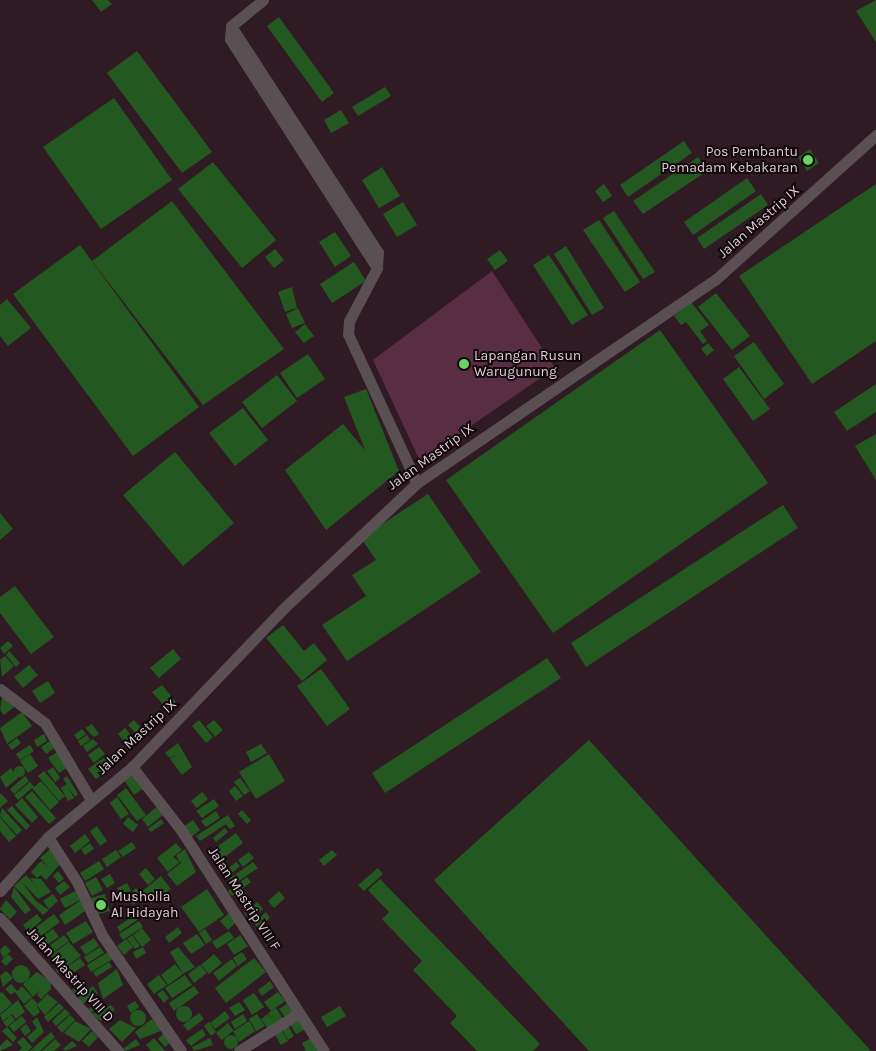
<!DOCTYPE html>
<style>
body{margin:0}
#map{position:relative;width:876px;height:1051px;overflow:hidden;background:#301b24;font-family:Karla,sans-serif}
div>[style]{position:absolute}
.green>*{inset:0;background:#592d42}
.building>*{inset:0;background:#235920}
.round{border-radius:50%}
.street>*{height:11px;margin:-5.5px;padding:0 5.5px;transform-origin:5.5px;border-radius:5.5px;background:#5a4f53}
.dots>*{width:14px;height:14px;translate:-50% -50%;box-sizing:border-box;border:2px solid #12090d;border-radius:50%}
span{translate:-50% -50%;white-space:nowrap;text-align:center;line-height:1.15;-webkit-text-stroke:4px #12090d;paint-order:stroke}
.poi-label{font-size:14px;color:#ddcfd4}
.right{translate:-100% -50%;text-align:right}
.left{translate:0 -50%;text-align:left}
.street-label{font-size:14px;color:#ddcfd4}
</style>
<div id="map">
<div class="green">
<i style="clip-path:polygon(492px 271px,555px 368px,420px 461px,373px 360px)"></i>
</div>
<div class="building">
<i style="clip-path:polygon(92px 0,108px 0,112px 4px,101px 12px)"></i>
<i style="clip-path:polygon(876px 0,876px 42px,856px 11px)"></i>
<i style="clip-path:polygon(279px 17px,334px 93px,322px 102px,267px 26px)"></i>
<i style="clip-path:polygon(137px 51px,212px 152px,182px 173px,107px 73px)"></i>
<i style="clip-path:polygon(385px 87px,391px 96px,358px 116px,352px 107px)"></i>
<i style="clip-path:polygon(114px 98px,172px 180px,101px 229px,43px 147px)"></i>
<i style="clip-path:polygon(341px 110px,349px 123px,331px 133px,324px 120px)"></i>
<i style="clip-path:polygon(684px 141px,692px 153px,628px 197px,620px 185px)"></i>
<i style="clip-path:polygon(810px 149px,819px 163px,807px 171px,798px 157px)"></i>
<i style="clip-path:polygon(698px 157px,707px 171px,643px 214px,633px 201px)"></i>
<i style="clip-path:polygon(213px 162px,276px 240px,242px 268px,178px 189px)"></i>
<i style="clip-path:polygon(382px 167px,400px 196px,379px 208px,362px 180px)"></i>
<i style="clip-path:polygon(747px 178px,756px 191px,693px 235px,684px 222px)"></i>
<i style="clip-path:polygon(604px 184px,612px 196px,603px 202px,595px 191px)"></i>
<i style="clip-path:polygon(876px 184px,876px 341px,812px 384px,739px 276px)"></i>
<i style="clip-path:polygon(761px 194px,768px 205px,704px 249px,697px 238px)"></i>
<i style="clip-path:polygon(172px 201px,284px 349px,203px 405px,92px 261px)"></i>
<i style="clip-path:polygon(403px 202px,417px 225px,397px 237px,383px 214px)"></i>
<i style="clip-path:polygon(614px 211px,655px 272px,643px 279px,603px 218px)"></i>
<i style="clip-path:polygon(599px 220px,640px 282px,625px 292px,583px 230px)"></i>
<i style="clip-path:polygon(335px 232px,351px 256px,335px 267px,319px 242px)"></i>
<i style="clip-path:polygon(80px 245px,199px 407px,133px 456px,13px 294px)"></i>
<i style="clip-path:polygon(566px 246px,604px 308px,592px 315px,554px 254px)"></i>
<i style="clip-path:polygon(275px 249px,284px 260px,274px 268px,265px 257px)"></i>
<i style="clip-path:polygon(500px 250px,508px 261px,495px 270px,487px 259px)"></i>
<i style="clip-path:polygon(549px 255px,588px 315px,572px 325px,533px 265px)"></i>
<i style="clip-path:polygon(354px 262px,366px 281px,332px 303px,320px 284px)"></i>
<i style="clip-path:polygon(292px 287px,297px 308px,285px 312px,278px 292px)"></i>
<i style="clip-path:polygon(716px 293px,750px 336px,732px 350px,698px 307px)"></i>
<i style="clip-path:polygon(7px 299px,31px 328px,8px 346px,0 336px,0 305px)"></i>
<i style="clip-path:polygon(691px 302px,709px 325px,700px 331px,707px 341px,703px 344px,686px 322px,681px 325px,674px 316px)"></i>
<i style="clip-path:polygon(298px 308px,305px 323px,292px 328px,286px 314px)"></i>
<i style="clip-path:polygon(305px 324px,314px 336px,304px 343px,295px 332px)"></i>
<i style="clip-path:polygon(660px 330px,768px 483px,553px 633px,446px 480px)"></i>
<i style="clip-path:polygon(754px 342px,784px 384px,764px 399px,734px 356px)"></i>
<i style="clip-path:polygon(708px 343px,714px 350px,707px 356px,701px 349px)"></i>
<i style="clip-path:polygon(308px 354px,325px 379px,297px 398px,280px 373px)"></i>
<i style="clip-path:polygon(739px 367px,770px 409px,753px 421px,723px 379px)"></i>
<i style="clip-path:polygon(277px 375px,297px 401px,262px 428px,242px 402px)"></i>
<i style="clip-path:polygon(876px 384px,876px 412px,847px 431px,834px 412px)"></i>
<i style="clip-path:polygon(366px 389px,399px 471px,326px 530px,285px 470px,343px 424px,365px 450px,344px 397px)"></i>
<i style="clip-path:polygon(243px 408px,268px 440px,235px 466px,209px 433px)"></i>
<i style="clip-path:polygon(876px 434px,876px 480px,855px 446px)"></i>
<i style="clip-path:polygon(175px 452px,234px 523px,183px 566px,123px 495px)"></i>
<i style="clip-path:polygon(428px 494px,481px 572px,347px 661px,322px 625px,366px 596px,352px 575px,376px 560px,361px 538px)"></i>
<i style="clip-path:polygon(783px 505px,798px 528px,586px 667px,571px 643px)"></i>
<i style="clip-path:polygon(0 513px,13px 529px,0 540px)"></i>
<i style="clip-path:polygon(15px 586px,54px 637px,31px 654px,0 613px,0 597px)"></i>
<i style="clip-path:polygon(283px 625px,304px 651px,314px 643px,327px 660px,302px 681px,266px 638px)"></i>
<i style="clip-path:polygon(8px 641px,13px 646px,4px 654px,0 648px)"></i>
<i style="clip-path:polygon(173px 649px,181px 659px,159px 678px,150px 668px)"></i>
<i style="clip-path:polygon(9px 651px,20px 663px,16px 667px,6px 655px)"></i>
<i style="clip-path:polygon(5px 656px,14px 666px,2px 677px,0 660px)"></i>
<i style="clip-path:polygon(547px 658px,561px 678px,385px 793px,372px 773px)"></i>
<i style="clip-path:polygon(29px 665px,38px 675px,23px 688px,14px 677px)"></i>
<i style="clip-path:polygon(321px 669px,350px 709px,327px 726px,297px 686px)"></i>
<i style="clip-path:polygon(48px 681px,55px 693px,40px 703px,32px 691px)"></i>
<i style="clip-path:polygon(162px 685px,176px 702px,167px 709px,152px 692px)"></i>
<i style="clip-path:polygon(3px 693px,14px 707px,4px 715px,0 710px)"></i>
<i style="clip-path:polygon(22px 712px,32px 726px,7px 744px,0 728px)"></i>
<i style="clip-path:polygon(134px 720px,145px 732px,139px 737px,128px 725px)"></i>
<i style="clip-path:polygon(199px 720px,213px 737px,206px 743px,192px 726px)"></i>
<i style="clip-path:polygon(214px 720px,223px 730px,215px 737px,206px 726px)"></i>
<i style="clip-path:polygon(92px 724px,99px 734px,94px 737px,85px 728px)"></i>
<i style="clip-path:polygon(125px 728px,137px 742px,130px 748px,118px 734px)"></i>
<i style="clip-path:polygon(82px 729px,86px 734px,78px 740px,74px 735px)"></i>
<i style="clip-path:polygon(44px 734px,47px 741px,37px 747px,34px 740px)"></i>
<i style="clip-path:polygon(87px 735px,90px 740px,81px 746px,78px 741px)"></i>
<i style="clip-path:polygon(17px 738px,21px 743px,12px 750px,8px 745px)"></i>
<i style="clip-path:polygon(93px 739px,98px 744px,87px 752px,83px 746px)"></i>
<i style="clip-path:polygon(51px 740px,56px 747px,46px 754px,41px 747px)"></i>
<i style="clip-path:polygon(589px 740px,760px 929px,871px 1051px,589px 1051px,503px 957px,434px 880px)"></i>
<i style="clip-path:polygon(178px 743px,192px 767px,182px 775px,170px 759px,177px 754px,170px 758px,165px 753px)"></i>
<i style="clip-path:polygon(261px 744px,267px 753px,251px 762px,246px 752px)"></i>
<i style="clip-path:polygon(30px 745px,34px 751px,20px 760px,16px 754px)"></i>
<i style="clip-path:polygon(99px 747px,105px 754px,94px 763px,88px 755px)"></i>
<i style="clip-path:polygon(57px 752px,68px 767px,59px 773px,48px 758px)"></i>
<i style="clip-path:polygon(30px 754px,38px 766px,28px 773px,20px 761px)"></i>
<i style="clip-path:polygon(269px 754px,285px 781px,256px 799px,239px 772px)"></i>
<i style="clip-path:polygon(106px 756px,114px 766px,96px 779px,88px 769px)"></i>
<i class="round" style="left:13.5px;top:765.5px;width:11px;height:11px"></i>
<i style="clip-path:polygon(53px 767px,60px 778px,55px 782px,47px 771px)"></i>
<i style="clip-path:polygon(11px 768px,18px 778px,6px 788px,0 777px)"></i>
<i style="clip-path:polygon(44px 771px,65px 796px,59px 801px,38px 776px)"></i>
<i style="clip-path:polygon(134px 774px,144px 788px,134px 795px,124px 780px)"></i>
<i style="clip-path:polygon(25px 776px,29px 781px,14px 794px,10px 789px)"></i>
<i style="clip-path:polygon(67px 776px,78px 794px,75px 797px,68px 787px,74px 798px,68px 801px,61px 788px,67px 784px,63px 779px)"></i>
<i style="clip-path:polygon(240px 778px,250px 791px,244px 795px,234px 782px)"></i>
<i style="clip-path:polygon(41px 781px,59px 802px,50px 810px,32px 788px,18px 800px,14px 795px,30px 782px,34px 787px)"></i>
<i style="clip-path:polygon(235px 786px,243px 796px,236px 801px,229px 791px)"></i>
<i style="clip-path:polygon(126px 788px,146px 815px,137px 821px,117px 795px)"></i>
<i style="clip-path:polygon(32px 791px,56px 818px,49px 824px,25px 797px)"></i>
<i style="clip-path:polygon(202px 792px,208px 799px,197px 808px,191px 801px)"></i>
<i style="clip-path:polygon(0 793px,8px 801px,0 808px)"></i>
<i style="clip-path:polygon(117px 797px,129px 814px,121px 819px,110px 803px)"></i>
<i style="clip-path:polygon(22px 798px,38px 817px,32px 823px,15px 805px)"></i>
<i style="clip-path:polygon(214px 799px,219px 806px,202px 818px,196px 811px)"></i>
<i style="clip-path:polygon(12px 806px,30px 826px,26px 830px,7px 810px)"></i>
<i style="clip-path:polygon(158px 806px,164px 814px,148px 827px,142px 819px)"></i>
<i style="clip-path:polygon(2px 808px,22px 830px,17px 835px,0 816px)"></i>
<i style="clip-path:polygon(242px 810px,251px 820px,247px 824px,238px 814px)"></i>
<i style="clip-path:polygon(216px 811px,220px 818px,206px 827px,201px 821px)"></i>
<i style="clip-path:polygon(228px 815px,235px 826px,230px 829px,226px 824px,200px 841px,196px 836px)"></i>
<i style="clip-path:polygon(0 817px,16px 836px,9px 842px,0 831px)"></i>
<i style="clip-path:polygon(128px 817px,138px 825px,133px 832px,123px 824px)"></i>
<i style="clip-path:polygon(161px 819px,164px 823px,151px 832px,148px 829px)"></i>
<i style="clip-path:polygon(193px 820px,200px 830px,190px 838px,183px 827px)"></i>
<i style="clip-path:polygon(97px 826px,107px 841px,100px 846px,90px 831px)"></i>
<i style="clip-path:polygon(225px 828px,228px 832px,216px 842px,213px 838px)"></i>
<i style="clip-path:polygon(236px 833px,243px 843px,218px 862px,210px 852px)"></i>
<i style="clip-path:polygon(85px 834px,90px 841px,75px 853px,70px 846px)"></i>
<i style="clip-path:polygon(132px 842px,136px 848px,123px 857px,118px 851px)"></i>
<i style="clip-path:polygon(90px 843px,94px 849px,85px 855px,81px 849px)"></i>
<i style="clip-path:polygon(176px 843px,182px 850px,173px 857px,180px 862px,168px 872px,157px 858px)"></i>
<i style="clip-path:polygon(50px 849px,62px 862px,46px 880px,41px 875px,37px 878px,31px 872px,41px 861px,48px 867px,40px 858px)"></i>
<i style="clip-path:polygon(185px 849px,196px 872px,177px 886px,167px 874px,181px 863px,176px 856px)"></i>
<i style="clip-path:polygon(116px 850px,121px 857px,107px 867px,102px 859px)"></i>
<i style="clip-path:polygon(332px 850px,337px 855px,324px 866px,319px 860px)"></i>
<i style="clip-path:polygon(249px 852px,254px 858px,243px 867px,238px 860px)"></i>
<i style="clip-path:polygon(99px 861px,104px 869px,85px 881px,80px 873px)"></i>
<i style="clip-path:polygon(236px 862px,240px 866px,226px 878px,222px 873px)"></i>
<i style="clip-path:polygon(253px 862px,258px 868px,233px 885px,229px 879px)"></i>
<i style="clip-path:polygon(146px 868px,155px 879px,148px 885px,139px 874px)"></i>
<i style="clip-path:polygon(378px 868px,383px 874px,364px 891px,358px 885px)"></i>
<i style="clip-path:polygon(58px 871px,64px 879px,59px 883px,53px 876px)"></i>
<i style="clip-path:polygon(110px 874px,115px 883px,107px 888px,101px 879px)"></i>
<i style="clip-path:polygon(26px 875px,38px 888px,30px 878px,41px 879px,51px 892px,38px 899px,22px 882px,36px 901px,49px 910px,43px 915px,14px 886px)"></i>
<i style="clip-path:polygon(161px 876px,171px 889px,151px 904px,141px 892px)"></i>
<i style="clip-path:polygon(96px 877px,103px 890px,92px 896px,85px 883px)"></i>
<i style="clip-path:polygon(247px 877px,251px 882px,232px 896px,228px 891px)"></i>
<i style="clip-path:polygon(380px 879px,540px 1044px,533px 1051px,477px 1051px,450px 1023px,457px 1016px,413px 970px,422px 961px,382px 919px,389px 912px,368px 890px)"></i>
<i style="clip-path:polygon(64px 881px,70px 887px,60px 895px,55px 888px)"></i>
<i style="clip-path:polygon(127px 883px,131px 891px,121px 896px,117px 888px)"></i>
<i style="clip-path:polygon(14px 887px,31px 910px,25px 914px,11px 897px)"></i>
<i style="clip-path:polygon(136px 888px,143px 897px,133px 905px,126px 897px)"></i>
<i style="clip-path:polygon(207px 889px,224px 915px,199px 932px,181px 907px)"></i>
<i style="clip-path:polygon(75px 891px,80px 900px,65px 908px,60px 899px)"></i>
<i style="clip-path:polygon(279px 891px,285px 898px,274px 908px,268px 901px)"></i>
<i style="clip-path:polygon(53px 894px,58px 901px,49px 909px,43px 901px)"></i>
<i style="clip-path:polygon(105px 894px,110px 911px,96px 915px,91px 898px)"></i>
<i style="clip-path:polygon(6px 900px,17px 912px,10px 919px,0 909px)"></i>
<i style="clip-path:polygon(81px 900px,88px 909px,65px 925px,59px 915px)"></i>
<i style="clip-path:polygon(257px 902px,263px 909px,251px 920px,244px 913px)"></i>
<i style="clip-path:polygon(266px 912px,270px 918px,258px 928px,254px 923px)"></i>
<i style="clip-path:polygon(137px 913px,140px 918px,120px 932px,117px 927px)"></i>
<i style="clip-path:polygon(229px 913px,236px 922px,228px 930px,220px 921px)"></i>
<i style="clip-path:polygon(37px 914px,42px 920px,28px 932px,23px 925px)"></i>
<i style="clip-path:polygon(54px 914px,60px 922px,41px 936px,35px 928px)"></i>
<i style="clip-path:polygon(86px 921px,93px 932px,73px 944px,66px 933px)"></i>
<i style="clip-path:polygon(139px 921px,143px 927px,123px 940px,119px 934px)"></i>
<i style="clip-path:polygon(178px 927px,182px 933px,169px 943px,165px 937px)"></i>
<i style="clip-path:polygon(142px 928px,151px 940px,142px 947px,133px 935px)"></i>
<i style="clip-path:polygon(53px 929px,59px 937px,45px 946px,39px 939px)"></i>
<i style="clip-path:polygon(205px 929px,212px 940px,206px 944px,199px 933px)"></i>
<i style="clip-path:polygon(229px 931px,234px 938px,217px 949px,212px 942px)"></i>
<i style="clip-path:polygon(197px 934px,205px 945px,191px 954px,183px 943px)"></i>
<i style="clip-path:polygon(64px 935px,69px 941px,47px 957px,42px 951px)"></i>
<i style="clip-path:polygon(132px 935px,140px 946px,135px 949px,127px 939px)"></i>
<i style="clip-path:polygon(240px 935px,248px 946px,234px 955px,227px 944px)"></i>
<i style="clip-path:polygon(94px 938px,99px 946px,86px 955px,80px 947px)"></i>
<i style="clip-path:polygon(126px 939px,133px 947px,124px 955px,117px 946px)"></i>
<i style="clip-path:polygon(69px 942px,81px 956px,57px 973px,51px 955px)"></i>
<i style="clip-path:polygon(5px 945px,11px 951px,3px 958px,0 950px)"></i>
<i style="clip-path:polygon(100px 947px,104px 953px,88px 963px,84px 957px)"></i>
<i style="clip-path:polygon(143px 947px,146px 953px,136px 959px,133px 952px)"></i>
<i style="clip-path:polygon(178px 947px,195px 967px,183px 974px,170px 952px)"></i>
<i style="clip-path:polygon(108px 952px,113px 959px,91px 972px,87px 965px)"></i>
<i style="clip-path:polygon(242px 952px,247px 959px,238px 966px,233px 958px)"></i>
<i style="clip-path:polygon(8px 954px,13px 959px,6px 966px,1px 961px)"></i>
<i style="clip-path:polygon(214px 954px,222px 963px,209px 974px,201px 965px)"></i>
<i style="clip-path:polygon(80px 958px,85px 965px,67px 977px,62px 970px)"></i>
<i style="clip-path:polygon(254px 958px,266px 972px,226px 1003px,215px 988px)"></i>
<i style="clip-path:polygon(232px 959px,237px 966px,219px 981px,213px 973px)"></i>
<i style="clip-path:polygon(109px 962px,112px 967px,96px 977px,93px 972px)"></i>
<i style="clip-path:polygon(175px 964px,183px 974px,168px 985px,161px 975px)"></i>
<i class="round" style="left:12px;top:965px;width:18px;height:18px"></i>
<i style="clip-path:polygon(200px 965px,207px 973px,194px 983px,188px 974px)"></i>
<i style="clip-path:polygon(117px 969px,123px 985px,103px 999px,98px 983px)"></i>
<i style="clip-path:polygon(6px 971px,13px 978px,3px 987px,0 976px)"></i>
<i style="clip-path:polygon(37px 972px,50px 981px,51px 989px,41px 999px,37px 995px,40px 990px,33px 997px,23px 984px)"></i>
<i style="clip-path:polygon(159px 975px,167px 985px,154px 994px,147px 984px)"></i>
<i style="clip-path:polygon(185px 975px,192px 985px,172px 998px,165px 988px)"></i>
<i style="clip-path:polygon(270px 981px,274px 987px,262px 996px,258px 990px)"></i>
<i style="clip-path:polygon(80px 983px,86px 990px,77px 997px,72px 990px)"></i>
<i style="clip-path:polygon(11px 984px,17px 991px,22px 986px,32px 997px,24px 1004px,15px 992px,11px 995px,5px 989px)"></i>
<i style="clip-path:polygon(93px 986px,98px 993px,83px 1004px,78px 998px)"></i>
<i style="clip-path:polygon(194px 986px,199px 993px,174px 1011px,169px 1003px)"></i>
<i style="clip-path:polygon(163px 990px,169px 998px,164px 1003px,157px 994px)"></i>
<i style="clip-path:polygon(2px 992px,12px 1004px,0 1014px,0 993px)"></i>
<i style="clip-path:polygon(278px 992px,285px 1001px,271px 1011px,264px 1002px)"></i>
<i style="clip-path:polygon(254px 993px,264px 1007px,252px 1015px,243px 1000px)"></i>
<i style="clip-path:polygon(47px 994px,58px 1002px,45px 1015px,36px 1004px,40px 1012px,34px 1017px,24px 1006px,32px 998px,38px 1004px)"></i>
<i style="clip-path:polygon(18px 1000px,25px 1012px,16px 1019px,12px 1014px,3px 1021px,0 1015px)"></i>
<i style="clip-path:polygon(100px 1000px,103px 1003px,91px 1013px,88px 1009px)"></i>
<i style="clip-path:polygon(135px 1001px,139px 1007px,131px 1013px,127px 1006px)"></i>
<i style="clip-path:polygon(239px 1002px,245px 1010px,235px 1016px,229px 1008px)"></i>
<i style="clip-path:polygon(59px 1003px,64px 1008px,48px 1022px,44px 1017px)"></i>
<i style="clip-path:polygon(287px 1004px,294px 1014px,287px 1020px,279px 1009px)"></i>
<i style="clip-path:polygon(111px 1005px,115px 1010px,101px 1021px,92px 1014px)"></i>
<i class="round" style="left:176px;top:1006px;width:16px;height:16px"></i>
<i style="clip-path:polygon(340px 1006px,346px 1016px,327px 1027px,321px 1017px)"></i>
<i style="clip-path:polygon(276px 1008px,284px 1020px,269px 1030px,261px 1019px,268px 1014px,274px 1022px,268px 1013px)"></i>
<i style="clip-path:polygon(65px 1009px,70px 1014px,56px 1026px,52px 1021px)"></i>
<i class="round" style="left:130px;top:1010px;width:16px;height:16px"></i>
<i style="clip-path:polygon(225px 1011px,230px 1018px,215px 1029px,210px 1023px)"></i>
<i style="clip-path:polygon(199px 1013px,204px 1019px,188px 1031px,183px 1025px)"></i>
<i style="clip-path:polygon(243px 1014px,247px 1021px,235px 1029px,231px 1022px)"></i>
<i style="clip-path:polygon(257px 1014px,265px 1026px,256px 1031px,249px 1019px)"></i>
<i style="clip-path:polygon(11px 1015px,15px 1020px,7px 1027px,3px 1022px)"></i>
<i style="clip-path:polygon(70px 1015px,75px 1020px,62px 1033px,57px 1027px)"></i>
<i style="clip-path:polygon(22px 1016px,26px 1022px,14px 1032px,9px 1026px)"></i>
<i style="clip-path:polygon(37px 1017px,44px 1032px,32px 1043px,27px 1037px,37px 1028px,32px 1022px)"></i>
<i style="clip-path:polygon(297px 1017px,304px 1030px,296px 1034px,289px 1022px)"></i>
<i style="clip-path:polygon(152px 1019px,163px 1030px,140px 1039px,135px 1032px)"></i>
<i style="clip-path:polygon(120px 1020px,136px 1028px,122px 1042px,109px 1029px)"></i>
<i style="clip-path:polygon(75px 1021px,91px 1029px,79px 1042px,64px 1033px)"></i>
<i style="clip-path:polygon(249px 1021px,255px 1031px,239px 1042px,233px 1031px,222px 1040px,216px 1033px,228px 1023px,234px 1031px)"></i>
<i style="clip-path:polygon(209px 1022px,216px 1032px,211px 1036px,204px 1026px)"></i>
<i style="clip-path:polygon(26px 1024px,31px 1031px,25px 1036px,20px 1029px)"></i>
<i style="clip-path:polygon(287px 1024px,294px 1036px,288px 1040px,281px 1028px)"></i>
<i style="clip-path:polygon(7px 1027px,17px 1038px,13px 1042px,2px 1031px)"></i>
<i style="clip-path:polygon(280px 1028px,288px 1041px,281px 1045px,273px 1032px)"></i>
<i style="clip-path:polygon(202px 1029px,206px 1035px,191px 1046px,186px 1040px)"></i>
<i style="clip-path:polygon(92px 1031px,98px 1037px,89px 1047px,82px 1041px)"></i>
<i style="clip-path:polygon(51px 1032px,55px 1037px,40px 1051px,30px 1051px)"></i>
<i style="clip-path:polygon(164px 1033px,171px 1042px,165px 1047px,158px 1039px)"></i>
<i class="round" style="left:224px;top:1035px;width:14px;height:14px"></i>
<i style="clip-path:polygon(23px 1037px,32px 1047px,28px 1051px,19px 1051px,22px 1048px,17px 1042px)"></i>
<i style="clip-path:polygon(313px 1037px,321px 1051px,306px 1051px,302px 1043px)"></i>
<i style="clip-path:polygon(154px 1038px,165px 1051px,151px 1051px,146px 1045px)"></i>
<i style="clip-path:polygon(210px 1038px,213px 1045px,194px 1051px,192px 1047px)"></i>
<i style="clip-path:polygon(7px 1039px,13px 1045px,0 1051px,0 1046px)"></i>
<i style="clip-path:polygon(55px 1039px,61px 1045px,54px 1051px,42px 1051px)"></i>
<i style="clip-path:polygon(136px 1039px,140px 1045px,125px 1051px,123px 1049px)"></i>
<i style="clip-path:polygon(72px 1041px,77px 1046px,65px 1051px,63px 1049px)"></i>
</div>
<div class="street">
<i style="left:263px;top:0;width:41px;rotate:140.9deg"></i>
<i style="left:231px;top:26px;width:13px;rotate:94deg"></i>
<i style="left:230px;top:39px;width:272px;rotate:57.3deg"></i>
<i style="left:231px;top:26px;width:270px;rotate:57deg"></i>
<i style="left:378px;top:252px;width:16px;rotate:94deg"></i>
<i style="left:377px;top:268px;width:60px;rotate:117.8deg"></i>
<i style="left:349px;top:321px;width:13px;rotate:94deg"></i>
<i style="left:348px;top:334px;width:164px;rotate:65.2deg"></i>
<i style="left:0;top:689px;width:56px;rotate:37.1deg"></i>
<i style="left:45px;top:723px;width:90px;rotate:59.1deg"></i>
<i style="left:132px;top:767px;width:80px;rotate:52.1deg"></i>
<i style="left:181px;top:830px;width:263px;rotate:57.1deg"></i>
<i style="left:48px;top:837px;width:54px;rotate:57.2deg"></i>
<i style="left:77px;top:882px;width:59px;rotate:64.7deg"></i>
<i style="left:102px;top:935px;width:140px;rotate:55.7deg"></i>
<i style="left:0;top:891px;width:72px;rotate:-48.4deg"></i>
<i style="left:48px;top:837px;width:109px;rotate:-39.8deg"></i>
<i style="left:132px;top:767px;width:221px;rotate:-46.3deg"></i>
<i style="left:285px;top:607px;width:181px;rotate:-43.2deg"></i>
<i style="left:417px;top:483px;width:361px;rotate:-34.3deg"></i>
<i style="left:715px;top:280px;width:217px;rotate:-42deg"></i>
<i style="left:0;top:918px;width:178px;rotate:48.4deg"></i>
<i style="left:239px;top:1051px;width:71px;rotate:-32.3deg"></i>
</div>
<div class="dots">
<i style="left:808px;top:160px;background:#6ad364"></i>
<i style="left:464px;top:364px;background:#6ad364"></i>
<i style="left:101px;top:905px;background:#6ad364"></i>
</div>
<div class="poi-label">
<span class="right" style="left:798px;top:160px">Pos Pembantu<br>Pemadam Kebakaran</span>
<span class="left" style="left:474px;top:364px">Lapangan Rusun<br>Warugunung</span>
<span class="left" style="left:111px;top:905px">Musholla<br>Al Hidayah</span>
</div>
<div class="street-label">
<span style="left:759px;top:222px;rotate:-41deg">Jalan Mastrip IX</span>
<span style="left:431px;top:457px;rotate:-36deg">Jalan Mastrip IX</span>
<span style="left:137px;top:737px;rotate:-43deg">Jalan Mastrip IX</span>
<span style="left:244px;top:899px;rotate:57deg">Jalan Mastrip VIII F</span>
<span style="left:70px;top:975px;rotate:48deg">Jalan Mastrip VIII D</span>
</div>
</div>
